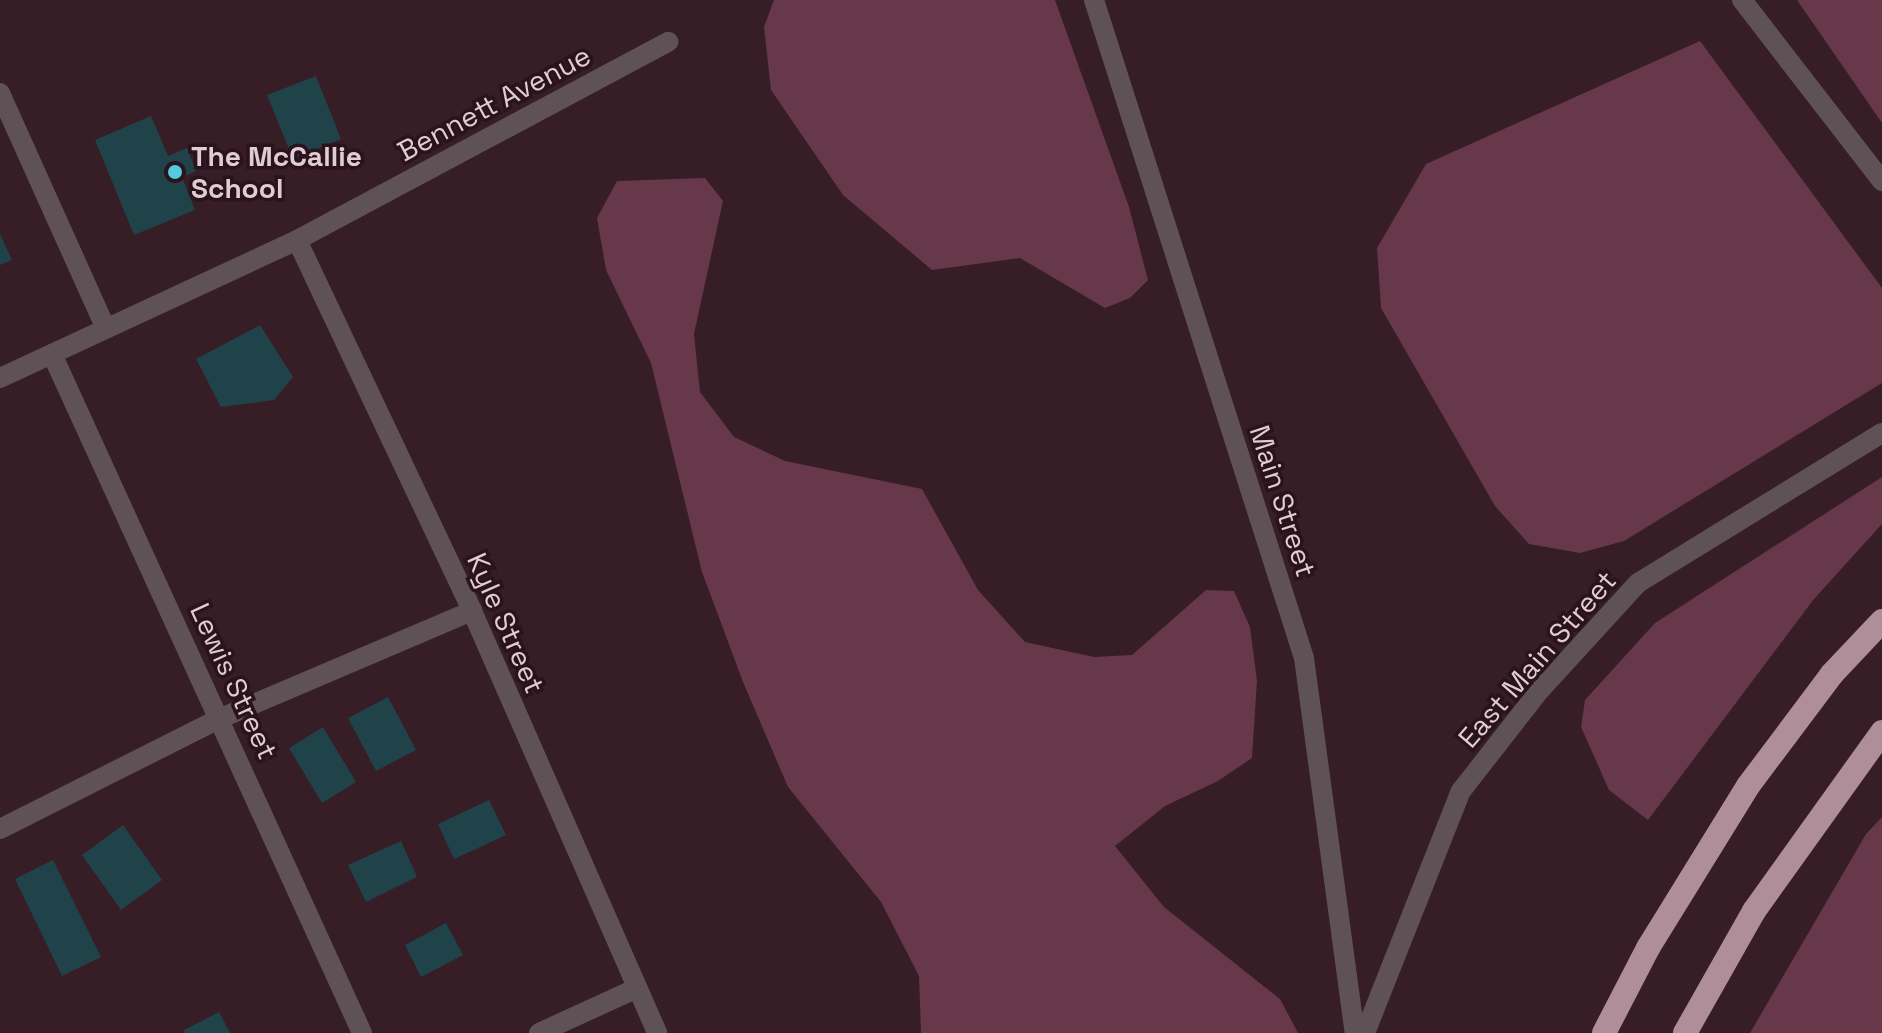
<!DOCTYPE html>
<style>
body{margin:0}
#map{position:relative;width:1882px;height:1033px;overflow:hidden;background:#361d26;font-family:"Space Grotesk",sans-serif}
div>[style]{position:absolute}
.green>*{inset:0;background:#66384a}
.building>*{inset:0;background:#20434a}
.minor>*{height:20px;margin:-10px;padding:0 10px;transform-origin:10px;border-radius:10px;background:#5f5256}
.motorway>*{height:24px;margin:-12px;padding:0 12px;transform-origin:12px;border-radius:12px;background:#af8e99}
.dots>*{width:22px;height:22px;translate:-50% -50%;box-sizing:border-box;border:4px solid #2b131d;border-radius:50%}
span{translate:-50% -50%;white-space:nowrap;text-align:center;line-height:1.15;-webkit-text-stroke:7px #2b131d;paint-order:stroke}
.street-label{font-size:28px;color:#dfcdd3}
.poi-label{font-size:28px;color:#dfcdd3;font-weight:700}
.left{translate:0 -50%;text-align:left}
</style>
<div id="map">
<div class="green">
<i style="clip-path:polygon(774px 0,1055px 0,1129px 207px,1148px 280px,1130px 298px,1105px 308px,1020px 258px,932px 270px,843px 195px,771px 90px,764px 27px)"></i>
<i style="clip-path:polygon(1797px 0,1882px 0,1882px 123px)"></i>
<i style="clip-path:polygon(1700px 41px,1882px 288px,1882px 383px,1624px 541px,1580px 553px,1529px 544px,1495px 506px,1381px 308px,1377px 248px,1426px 164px)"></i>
<i style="clip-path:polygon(705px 178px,723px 201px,694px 334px,700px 392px,734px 437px,785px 461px,922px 489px,978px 590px,1025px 642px,1094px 657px,1132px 655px,1206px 590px,1234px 591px,1250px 627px,1257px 681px,1252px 758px,1218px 781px,1165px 806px,1115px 846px,1164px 907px,1280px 999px,1298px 1033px,921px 1033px,919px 976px,881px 902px,788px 787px,743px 682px,702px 572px,651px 363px,606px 270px,597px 218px,617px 181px)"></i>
<i style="clip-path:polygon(1882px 477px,1882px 524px,1814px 599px,1648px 820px,1609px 790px,1581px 727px,1585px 700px,1655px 623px)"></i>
<i style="clip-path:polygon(1882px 817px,1882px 1033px,1750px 1033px,1866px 834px)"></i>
</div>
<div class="building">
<i style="clip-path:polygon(316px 76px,341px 139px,293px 159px,267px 95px)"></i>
<i style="clip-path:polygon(151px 116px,168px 156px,187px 148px,196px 171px,182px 177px,195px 210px,134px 235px,95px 140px)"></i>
<i style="clip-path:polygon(0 234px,12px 260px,0 265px)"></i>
<i style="clip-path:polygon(260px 325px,293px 377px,274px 400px,221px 407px,196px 359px)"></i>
<i style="clip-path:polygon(388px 697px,416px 750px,376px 771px,348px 718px)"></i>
<i style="clip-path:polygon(323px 727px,356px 782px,322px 803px,289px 748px)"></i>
<i style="clip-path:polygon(489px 800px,506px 835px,454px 859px,438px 824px)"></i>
<i style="clip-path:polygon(123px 825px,162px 880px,121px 910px,82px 855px)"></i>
<i style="clip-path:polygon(401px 841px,417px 877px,366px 902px,348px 865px)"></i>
<i style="clip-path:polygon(53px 860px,101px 957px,62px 976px,15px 879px)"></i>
<i style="clip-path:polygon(446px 923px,463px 955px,421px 977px,405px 945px)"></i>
<i style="clip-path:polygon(219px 1012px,230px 1033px,185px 1033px,184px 1030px)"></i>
</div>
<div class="minor">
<i style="left:1094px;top:0;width:691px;rotate:72.3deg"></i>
<i style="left:1304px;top:658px;width:378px;rotate:82.3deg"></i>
<i style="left:1742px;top:0;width:229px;rotate:52.3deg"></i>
<i style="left:0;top:93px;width:256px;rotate:65.8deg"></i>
<i style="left:297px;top:240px;width:410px;rotate:64.7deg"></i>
<i style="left:472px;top:611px;width:461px;rotate:66.3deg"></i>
<i style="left:52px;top:354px;width:746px;rotate:65.46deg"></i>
<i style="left:0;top:378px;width:327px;rotate:-24.9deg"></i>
<i style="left:297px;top:240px;width:421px;rotate:-28.1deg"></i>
<i style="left:0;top:829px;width:247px;rotate:-26.7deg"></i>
<i style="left:221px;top:718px;width:273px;rotate:-23.1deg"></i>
<i style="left:539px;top:1033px;width:106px;rotate:-24.6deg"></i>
<i style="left:1365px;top:1033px;width:260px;rotate:-68.4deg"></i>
<i style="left:1461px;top:791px;width:128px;rotate:-52deg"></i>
<i style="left:1540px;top:690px;width:145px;rotate:-47.5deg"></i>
<i style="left:1638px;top:583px;width:286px;rotate:-31.6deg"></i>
</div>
<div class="motorway">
<i style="left:1604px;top:1033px;width:96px;rotate:-62.6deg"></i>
<i style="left:1648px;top:948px;width:190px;rotate:-58.3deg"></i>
<i style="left:1748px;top:786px;width:140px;rotate:-53.1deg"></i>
<i style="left:1832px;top:674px;width:73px;rotate:-46.7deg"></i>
<i style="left:1685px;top:1033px;width:140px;rotate:-60.5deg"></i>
<i style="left:1754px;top:911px;width:220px;rotate:-54.4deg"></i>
</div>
<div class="dots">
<i style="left:175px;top:172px;background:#54cade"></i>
</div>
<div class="street-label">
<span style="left:494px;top:103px;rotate:-28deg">Bennett Avenue</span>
<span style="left:1283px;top:501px;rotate:72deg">Main Street</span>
<span style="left:506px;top:623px;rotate:66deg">Kyle Street</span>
<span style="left:1537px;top:659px;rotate:-49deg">East Main Street</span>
<span style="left:234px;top:681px;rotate:65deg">Lewis Street</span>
</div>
<div class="poi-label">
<span class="left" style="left:191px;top:172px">The McCallie<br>School</span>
</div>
</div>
